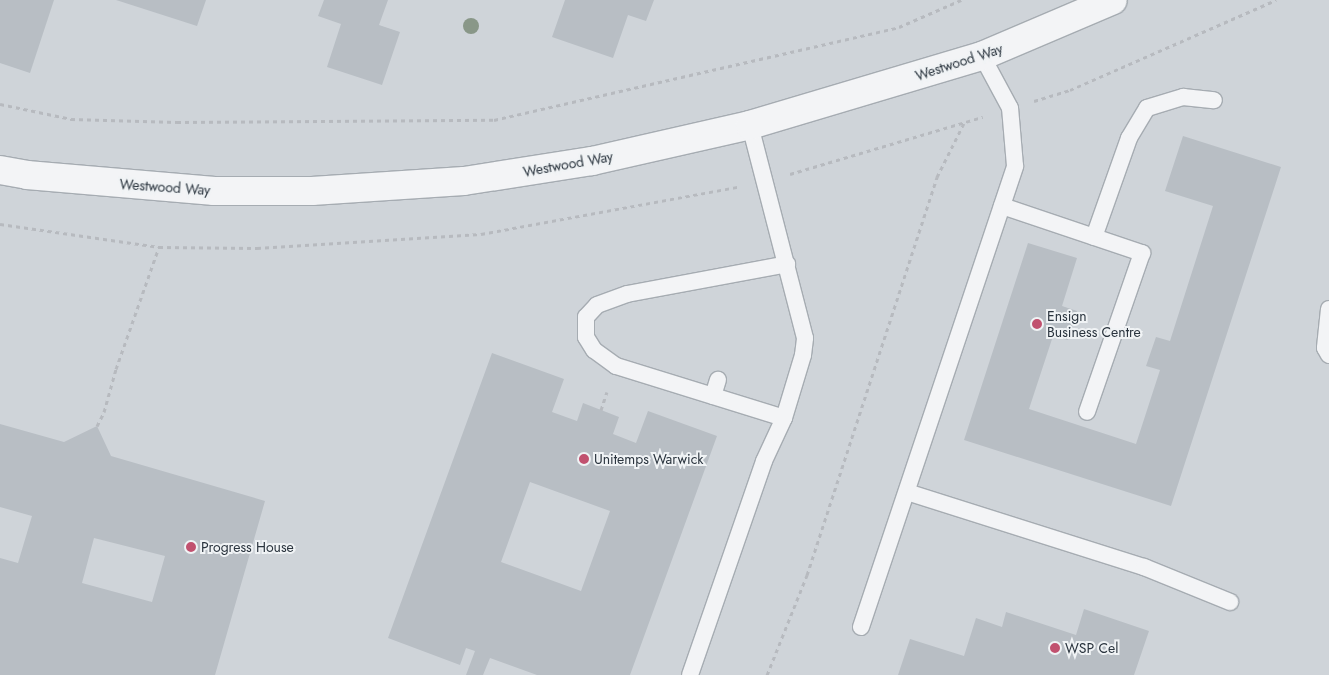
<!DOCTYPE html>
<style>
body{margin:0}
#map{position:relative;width:1329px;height:675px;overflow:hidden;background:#e0e4e8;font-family:Jost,sans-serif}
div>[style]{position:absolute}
.built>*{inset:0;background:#cfd4d9}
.building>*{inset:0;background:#b8bec4}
.path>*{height:3px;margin-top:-1.5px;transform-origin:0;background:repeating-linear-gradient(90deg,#b7babf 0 4px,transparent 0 8px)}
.roads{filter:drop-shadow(1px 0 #a6acb2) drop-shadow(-1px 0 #a6acb2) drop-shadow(0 1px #a6acb2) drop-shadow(0 -1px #a6acb2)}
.lane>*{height:16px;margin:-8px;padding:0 8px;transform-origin:8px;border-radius:8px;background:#f3f4f6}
.street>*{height:28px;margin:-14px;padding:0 14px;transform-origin:14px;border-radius:14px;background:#f3f4f6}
.trees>*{width:16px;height:16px;margin:-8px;border-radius:50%;background:#899788}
.dots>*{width:14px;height:14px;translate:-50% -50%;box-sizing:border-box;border:2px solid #f0f3f5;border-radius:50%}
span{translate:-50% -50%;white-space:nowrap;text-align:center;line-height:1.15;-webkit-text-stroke:4px #f0f3f5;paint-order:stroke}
.street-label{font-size:14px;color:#2a343e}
.poi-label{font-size:14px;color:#2a343e}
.left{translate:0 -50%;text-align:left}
</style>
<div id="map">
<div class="built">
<i style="clip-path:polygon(0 0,1329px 0,1329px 675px,0 675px)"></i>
</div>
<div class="building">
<i style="clip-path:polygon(0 0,54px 0,30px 73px,0 63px)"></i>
<i style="clip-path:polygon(116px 0,206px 0,197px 26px)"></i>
<i style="clip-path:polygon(324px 0,388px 0,379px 25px,400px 32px,382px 85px,327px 67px,341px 24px,318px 16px)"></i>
<i style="clip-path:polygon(565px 0,654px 0,646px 21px,628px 15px,613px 58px,552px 37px)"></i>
<i style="clip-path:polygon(1183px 136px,1281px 167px,1171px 506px,964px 440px,1028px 243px,1077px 258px,1062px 306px,1077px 311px,1068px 340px,1053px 336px,1029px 409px,1136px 444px,1160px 370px,1146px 366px,1156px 337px,1170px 341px,1213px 206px,1165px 191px)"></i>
<i style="clip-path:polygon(evenodd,492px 353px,564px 379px,552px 412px,577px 421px,583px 403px,619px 417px,613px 434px,636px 443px,648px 411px,717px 436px,630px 675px,537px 675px,490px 658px,483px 675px,466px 675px,475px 651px,466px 648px,460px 665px,388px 638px,492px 353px,530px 482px,610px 511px,581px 591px,501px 562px,530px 482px)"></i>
<i style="clip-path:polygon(evenodd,0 424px,64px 442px,97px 426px,111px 456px,265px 501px,215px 675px,0 675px,0 558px,18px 563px,32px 516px,0 507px,0 424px,94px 538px,165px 556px,152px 602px,82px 583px,94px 538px)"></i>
<i style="clip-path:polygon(1084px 609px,1149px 631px,1134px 675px,898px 675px,910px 639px,964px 656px,976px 618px,1002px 627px,1006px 612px,1076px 635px)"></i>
</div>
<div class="path">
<i style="left:1034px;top:101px;width:38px;rotate:-17deg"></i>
<i style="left:1070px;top:90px;width:225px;rotate:-23.6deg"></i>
<i style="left:0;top:104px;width:73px;rotate:11.9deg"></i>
<i style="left:71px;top:119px;width:106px;rotate:1.6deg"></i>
<i style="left:177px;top:122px;width:317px;rotate:-0.4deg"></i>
<i style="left:494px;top:120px;width:416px;rotate:-12.9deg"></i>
<i style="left:899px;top:27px;width:68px;rotate:-23.5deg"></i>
<i style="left:790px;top:174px;width:201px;rotate:-16.5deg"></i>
<i style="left:0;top:224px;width:161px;rotate:8.2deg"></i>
<i style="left:159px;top:247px;width:98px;rotate:0.6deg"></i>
<i style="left:257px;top:248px;width:224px;rotate:-3.6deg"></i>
<i style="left:481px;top:234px;width:261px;rotate:-10.4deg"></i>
<i style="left:601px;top:410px;width:19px;rotate:-72deg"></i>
<i style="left:97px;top:426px;width:16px;rotate:-63deg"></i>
<i style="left:104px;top:412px;width:45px;rotate:-74.4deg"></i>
<i style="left:116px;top:369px;width:129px;rotate:-70.6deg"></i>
<i style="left:767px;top:675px;width:108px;rotate:-68.2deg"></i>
<i style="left:807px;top:575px;width:419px;rotate:-71.9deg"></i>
<i style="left:937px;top:177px;width:60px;rotate:-63.4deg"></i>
</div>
<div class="roads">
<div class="lane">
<i style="left:1002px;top:206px;width:148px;rotate:18.6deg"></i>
<i style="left:1142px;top:253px;width:168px;rotate:109.1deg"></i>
<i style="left:1094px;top:237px;width:105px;rotate:-70.5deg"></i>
<i style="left:1129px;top:138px;width:35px;rotate:-59deg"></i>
<i style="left:1147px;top:108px;width:38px;rotate:-17deg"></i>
<i style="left:1183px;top:97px;width:31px;rotate:6deg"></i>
<i style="left:1329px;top:309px;width:39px;rotate:96deg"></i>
<i style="left:1325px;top:348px;width:8px;rotate:60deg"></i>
<i style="left:713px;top:396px;width:17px;rotate:-73deg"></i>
<i style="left:784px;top:418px;width:176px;rotate:-162.8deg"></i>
<i style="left:616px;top:366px;width:27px;rotate:-144deg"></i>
<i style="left:594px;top:350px;width:15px;rotate:-122deg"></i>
<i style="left:586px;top:337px;width:20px;rotate:-90deg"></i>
<i style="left:586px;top:317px;width:16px;rotate:-47deg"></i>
<i style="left:597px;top:305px;width:32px;rotate:-20deg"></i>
<i style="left:627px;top:294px;width:163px;rotate:-10.6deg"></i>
<i style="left:907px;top:492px;width:249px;rotate:17.6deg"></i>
<i style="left:1144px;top:567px;width:93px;rotate:22.1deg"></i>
<i style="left:861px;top:627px;width:486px;rotate:-71.5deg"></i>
<i style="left:1015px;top:166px;width:58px;rotate:-94.9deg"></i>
<i style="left:1010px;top:108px;width:59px;rotate:-118.3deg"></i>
<i style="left:690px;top:675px;width:226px;rotate:-70.9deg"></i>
<i style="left:764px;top:461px;width:47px;rotate:-65.1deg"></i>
<i style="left:784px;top:418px;width:66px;rotate:-73.2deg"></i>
<i style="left:803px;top:355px;width:17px;rotate:-83deg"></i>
<i style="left:805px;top:338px;width:220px;rotate:-104.5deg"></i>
</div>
<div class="street">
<i style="left:0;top:170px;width:27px;rotate:10deg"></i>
<i style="left:27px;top:175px;width:188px;rotate:4.9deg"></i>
<i style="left:214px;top:191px;width:98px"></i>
<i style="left:312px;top:191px;width:152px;rotate:-3.8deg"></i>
<i style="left:464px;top:181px;width:130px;rotate:-8.9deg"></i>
<i style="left:592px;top:161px;width:162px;rotate:-12.8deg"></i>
<i style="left:750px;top:125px;width:242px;rotate:-16.6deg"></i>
<i style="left:982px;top:56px;width:142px;rotate:-23.1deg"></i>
</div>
</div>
<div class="trees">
<i style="left:471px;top:26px"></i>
</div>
<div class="dots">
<i style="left:1037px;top:324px;background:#c1516f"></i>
<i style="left:584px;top:459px;background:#c1516f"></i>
<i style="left:191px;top:547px;background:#c1516f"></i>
<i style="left:1055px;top:648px;background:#c1516f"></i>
</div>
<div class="street-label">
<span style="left:959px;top:62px;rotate:-18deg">Westwood Way</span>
<span style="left:568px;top:164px;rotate:-10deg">Westwood Way</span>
<span style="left:165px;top:187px;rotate:4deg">Westwood Way</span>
</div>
<div class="poi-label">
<span class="left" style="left:1047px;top:324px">Ensign<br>Business Centre</span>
<span class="left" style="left:594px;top:459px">Unitemps Warwick</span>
<span class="left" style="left:201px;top:547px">Progress House</span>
<span class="left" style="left:1065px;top:648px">WSP Cel</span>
</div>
</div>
